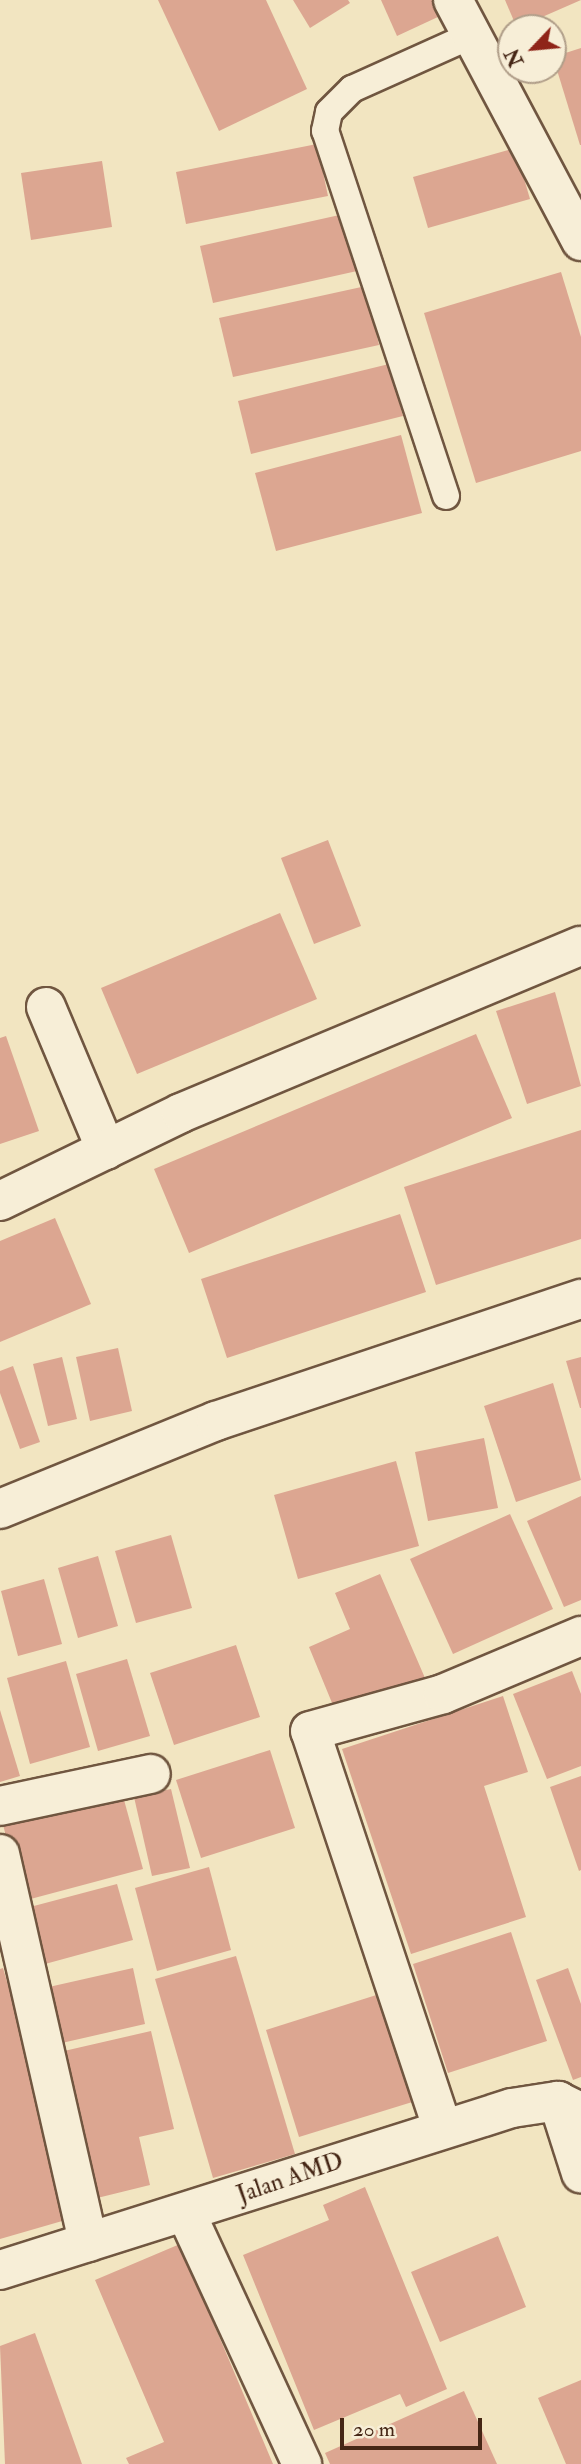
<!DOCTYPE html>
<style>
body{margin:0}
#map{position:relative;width:581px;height:2464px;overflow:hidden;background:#f2e5c1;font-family:"IM FELL Double Pica",serif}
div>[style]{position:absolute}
.building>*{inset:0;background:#dca691}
.roads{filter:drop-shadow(2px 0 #705640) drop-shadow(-2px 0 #705640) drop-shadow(0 2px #705640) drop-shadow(0 -2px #705640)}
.service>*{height:26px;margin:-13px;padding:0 13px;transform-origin:13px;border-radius:13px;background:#f7eed7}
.minor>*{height:38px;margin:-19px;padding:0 19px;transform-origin:19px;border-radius:19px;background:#f7eed7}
.tertiary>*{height:38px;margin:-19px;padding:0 19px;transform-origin:19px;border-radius:19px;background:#f7eed7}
span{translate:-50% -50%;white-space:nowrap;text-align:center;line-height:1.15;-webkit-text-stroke:5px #f7eed7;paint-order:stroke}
.street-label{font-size:24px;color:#452615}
.north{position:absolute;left:497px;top:14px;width:70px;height:70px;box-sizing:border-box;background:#f7eed7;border:2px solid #b09e89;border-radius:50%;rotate:244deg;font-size:19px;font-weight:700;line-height:28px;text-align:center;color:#452615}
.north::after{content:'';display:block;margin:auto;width:24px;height:32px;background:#8f2418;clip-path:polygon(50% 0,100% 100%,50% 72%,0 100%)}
.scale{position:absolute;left:340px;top:2418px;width:142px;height:32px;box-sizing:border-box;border:4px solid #452615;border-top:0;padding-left:9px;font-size:21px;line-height:24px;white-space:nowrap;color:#452615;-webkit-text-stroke:5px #f7eed7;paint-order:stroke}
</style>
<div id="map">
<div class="building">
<i style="clip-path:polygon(158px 0,266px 0,307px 89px,219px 131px)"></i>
<i style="clip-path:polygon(293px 0,348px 0,350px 3px,310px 28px)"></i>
<i style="clip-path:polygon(381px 0,432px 0,440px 16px,397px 36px)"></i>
<i style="clip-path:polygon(505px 0,581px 0,517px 28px)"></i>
<i style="clip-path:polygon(581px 48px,581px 145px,580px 145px,553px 57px)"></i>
<i style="clip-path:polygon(317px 144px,328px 196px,186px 224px,176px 172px)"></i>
<i style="clip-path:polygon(515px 148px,530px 199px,428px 228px,413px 177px)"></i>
<i style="clip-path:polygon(102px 161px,112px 227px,31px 240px,21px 173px)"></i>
<i style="clip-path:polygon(344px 214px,357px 271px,213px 303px,200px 246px)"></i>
<i style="clip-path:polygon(561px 272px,581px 337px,581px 451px,476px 483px,424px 313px)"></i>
<i style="clip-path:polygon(366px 286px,379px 345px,233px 377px,219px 318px)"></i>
<i style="clip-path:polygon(389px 364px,403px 416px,251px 454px,238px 401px)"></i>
<i style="clip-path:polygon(401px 435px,422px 513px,276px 551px,255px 473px)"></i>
<i style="clip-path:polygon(328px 840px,361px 926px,314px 944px,281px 858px)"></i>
<i style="clip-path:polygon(280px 913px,317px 999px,137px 1074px,101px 988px)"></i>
<i style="clip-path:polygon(555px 992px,581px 1086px,527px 1104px,496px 1011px)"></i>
<i style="clip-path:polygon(476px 1034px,512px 1118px,189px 1253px,154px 1169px)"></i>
<i style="clip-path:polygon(6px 1036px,39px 1131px,0 1144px,0 1038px)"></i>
<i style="clip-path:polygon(581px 1130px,581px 1239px,436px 1285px,404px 1187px)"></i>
<i style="clip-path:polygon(400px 1214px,426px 1292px,227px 1358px,201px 1279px)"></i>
<i style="clip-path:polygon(55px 1218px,91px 1304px,0 1342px,0 1241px)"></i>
<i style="clip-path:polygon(118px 1348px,132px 1411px,90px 1421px,76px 1357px)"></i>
<i style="clip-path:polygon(62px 1357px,77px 1419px,48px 1426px,33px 1364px)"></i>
<i style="clip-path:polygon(581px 1357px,581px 1408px,580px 1408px,566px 1361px)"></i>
<i style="clip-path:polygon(13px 1366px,40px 1442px,20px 1449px,0 1393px,0 1371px)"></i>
<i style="clip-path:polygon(553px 1383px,581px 1480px,516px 1502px,484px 1406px)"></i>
<i style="clip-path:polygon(484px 1438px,498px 1508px,428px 1521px,415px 1452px)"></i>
<i style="clip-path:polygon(396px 1461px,419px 1546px,298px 1579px,274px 1495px)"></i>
<i style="clip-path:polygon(581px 1496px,581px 1600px,564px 1607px,527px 1521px)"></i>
<i style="clip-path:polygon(510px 1514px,553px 1609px,453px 1654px,410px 1559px)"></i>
<i style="clip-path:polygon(171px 1535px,192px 1608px,136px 1623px,115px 1551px)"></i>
<i style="clip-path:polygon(98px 1556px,118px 1626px,78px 1638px,58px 1568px)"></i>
<i style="clip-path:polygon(380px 1574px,425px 1678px,337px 1715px,309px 1647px,350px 1629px,335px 1593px)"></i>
<i style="clip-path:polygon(44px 1579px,62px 1644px,18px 1656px,1px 1591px)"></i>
<i style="clip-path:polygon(236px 1645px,260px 1717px,174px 1745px,150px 1673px)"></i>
<i style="clip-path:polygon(127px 1659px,150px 1736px,98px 1751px,76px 1674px)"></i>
<i style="clip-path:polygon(66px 1661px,90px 1747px,30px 1764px,7px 1678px)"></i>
<i style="clip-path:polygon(572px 1671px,581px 1694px,581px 1766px,547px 1779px,513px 1694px)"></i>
<i style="clip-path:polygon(503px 1696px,528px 1772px,484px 1786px,526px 1917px,411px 1954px,342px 1749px)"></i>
<i style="clip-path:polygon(0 1710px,20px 1776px,0 1782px)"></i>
<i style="clip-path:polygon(270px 1750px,295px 1828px,201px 1858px,176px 1780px)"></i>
<i style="clip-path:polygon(581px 1776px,581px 1870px,579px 1871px,550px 1787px)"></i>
<i style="clip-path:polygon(121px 1789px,143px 1869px,23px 1901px,2px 1821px)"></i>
<i style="clip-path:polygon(171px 1789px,190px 1868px,152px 1876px,134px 1797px)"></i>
<i style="clip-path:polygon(209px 1867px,231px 1950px,157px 1971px,135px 1888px)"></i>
<i style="clip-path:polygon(117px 1884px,133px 1940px,45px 1964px,30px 1907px)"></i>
<i style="clip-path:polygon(511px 1932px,547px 2041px,448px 2073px,413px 1964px)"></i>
<i style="clip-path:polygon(236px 1956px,295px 2154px,213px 2178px,155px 1979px)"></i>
<i style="clip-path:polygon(3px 1968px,76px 2217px,0 2239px,0 1969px)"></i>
<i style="clip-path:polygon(133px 1968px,145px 2024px,53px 2045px,40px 1989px)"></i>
<i style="clip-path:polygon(568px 1968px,581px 2004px,581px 2077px,573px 2080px,536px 1980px)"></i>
<i style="clip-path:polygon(389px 1991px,422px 2099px,299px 2137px,266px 2030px)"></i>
<i style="clip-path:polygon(151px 2031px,174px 2129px,139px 2137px,150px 2185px,85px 2201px,51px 2054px)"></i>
<i style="clip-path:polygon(365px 2187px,447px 2389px,406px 2407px,400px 2394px,314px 2430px,243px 2255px,329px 2220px,323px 2205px)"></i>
<i style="clip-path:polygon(498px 2236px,526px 2307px,440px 2342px,411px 2272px)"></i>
<i style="clip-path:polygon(180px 2244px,273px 2464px,129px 2464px,126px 2458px,164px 2442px,95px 2280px)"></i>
<i style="clip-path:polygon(35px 2333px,82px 2464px,5px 2464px,0 2346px)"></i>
<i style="clip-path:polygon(581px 2380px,581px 2464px,566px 2464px,538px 2398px)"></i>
<i style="clip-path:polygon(464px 2391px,497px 2464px,330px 2464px,325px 2453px)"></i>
</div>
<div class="roads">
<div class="service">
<i style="left:446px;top:496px;width:385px;rotate:-108.3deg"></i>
<i style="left:325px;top:131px;width:19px;rotate:-78deg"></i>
<i style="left:329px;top:112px;width:33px;rotate:-45deg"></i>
<i style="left:352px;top:89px;width:129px;rotate:-24.2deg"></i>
</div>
<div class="minor">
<i style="left:453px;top:0;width:273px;rotate:62deg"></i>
<i style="left:46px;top:1007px;width:155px;rotate:67.2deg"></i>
<i style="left:0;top:1201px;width:201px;rotate:-25.9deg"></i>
<i style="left:181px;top:1113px;width:433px;rotate:-22.7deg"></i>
<i style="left:0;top:1509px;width:233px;rotate:-22.2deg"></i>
<i style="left:216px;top:1421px;width:385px;rotate:-18.5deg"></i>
<i style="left:0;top:1806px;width:154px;rotate:-12deg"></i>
<i style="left:0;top:1854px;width:398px;rotate:77.2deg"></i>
<i style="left:558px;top:2101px;width:76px;rotate:72.3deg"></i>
<i style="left:442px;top:2127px;width:417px;rotate:-108.4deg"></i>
<i style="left:310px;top:1731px;width:138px;rotate:-15.5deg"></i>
<i style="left:443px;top:1694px;width:150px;rotate:-22.8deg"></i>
<i style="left:186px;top:2213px;width:277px;rotate:65.2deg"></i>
</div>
<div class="tertiary">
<i style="left:0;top:2270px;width:537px;rotate:-17.56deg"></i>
<i style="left:512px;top:2108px;width:47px;rotate:-8.7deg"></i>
<i style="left:558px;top:2101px;width:25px;rotate:26deg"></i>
</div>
</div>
<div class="street-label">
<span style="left:290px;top:2178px;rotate:-19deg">Jalan AMD</span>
</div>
<div class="north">N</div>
<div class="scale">20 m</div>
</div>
